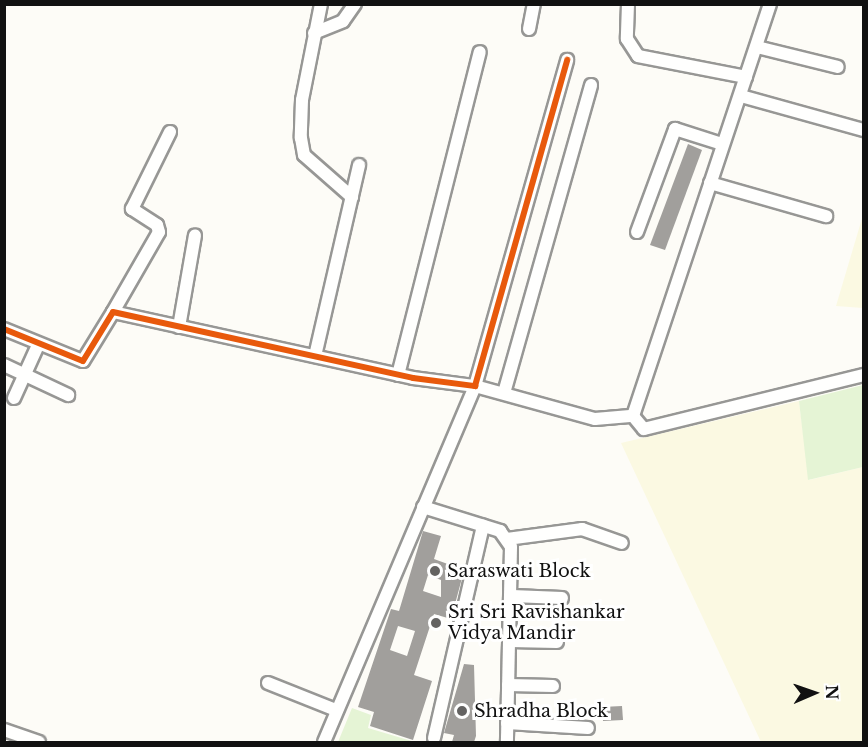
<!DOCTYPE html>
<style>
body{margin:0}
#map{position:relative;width:868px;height:747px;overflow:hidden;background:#fdfcf7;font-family:"Libre Baskerville",serif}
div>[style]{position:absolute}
.farmland>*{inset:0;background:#fbf9e2}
.green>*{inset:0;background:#e5f4d5}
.building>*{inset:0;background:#a19f9c}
.roads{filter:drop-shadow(2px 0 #979795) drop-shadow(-2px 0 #979795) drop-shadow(0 2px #979795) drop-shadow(0 -2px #979795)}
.minor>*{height:12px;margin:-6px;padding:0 6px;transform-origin:6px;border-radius:6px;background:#fffffe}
.cycleway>*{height:6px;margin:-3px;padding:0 3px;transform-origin:3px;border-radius:3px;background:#e8590c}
.dots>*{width:16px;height:16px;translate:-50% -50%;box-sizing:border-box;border:3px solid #fff;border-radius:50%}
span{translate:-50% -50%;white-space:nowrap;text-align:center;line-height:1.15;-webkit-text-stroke:6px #fff;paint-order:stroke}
.poi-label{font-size:18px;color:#111}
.left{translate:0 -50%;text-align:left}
.frame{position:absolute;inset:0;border:6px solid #111;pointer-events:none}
.north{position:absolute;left:784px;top:663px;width:60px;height:60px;-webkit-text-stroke:4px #fff;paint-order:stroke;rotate:88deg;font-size:16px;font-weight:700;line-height:24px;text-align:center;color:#111}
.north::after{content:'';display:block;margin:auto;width:21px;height:27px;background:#111;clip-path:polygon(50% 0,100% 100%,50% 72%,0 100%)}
</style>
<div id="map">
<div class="farmland">
<i style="clip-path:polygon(863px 215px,863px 308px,836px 306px)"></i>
<i style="clip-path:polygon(799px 401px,809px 480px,863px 467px,863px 742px,761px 742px,621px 443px)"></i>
</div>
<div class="green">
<i style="clip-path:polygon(863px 385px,863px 467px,808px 480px,799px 401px)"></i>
<i style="clip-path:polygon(352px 708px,371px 715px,368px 728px,415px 742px,338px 742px)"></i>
</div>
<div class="building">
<i style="clip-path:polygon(688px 144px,702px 150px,665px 250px,650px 245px)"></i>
<i style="clip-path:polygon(evenodd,423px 531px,441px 536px,434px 559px,456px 567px,462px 578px,451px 619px,434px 614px,414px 675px,432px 681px,413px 740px,370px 726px,374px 712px,358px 707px,391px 609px,399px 611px,423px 531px,428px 575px,441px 580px,441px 597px,423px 591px,428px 575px,423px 531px,398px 626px,415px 631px,407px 656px,390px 650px,398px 626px)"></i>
<i style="clip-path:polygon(464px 664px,474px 665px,476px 736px,474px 742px,452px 742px,454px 735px,444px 733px)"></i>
<i style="clip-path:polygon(622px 706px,623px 720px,603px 721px,602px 707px)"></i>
</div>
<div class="roads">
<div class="minor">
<i style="left:321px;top:4px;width:98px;rotate:101.2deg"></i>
<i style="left:302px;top:100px;width:38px;rotate:92deg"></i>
<i style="left:301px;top:138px;width:17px;rotate:80deg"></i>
<i style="left:304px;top:155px;width:64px;rotate:41.2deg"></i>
<i style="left:628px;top:4px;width:35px;rotate:92deg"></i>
<i style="left:627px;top:39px;width:20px;rotate:57deg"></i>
<i style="left:638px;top:56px;width:110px;rotate:11deg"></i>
<i style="left:770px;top:4px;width:434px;rotate:108.4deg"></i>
<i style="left:633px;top:416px;width:17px;rotate:50deg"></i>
<i style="left:644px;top:429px;width:227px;rotate:-13.8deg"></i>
<i style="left:529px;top:29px;width:25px;rotate:-79deg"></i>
<i style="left:314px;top:33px;width:31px;rotate:-22deg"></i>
<i style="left:343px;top:21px;width:21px;rotate:-55deg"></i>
<i style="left:757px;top:47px;width:83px;rotate:13.9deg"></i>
<i style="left:741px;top:96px;width:128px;rotate:15.5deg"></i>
<i style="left:710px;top:183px;width:121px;rotate:15.9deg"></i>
<i style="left:637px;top:232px;width:110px;rotate:-69.7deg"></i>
<i style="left:675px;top:129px;width:49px;rotate:17.7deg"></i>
<i style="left:113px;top:312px;width:92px;rotate:-60.1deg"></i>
<i style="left:159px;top:232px;width:7px;rotate:-106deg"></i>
<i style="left:157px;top:225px;width:30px;rotate:-147deg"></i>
<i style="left:132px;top:209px;width:86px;rotate:-63.7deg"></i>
<i style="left:179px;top:327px;width:93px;rotate:-80.1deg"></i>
<i style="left:4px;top:329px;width:85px;rotate:22.1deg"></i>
<i style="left:83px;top:361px;width:57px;rotate:-58.5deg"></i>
<i style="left:113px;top:312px;width:307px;rotate:12.4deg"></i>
<i style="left:413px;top:378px;width:63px;rotate:7.4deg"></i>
<i style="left:475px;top:386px;width:339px;rotate:-74.2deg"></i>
<i style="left:315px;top:356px;width:196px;rotate:-77deg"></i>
<i style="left:4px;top:365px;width:71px;rotate:25.1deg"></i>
<i style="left:398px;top:375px;width:333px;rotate:-75.8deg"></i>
<i style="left:504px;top:393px;width:320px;rotate:-74.2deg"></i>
<i style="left:14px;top:398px;width:58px;rotate:-65.6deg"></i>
<i style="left:423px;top:507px;width:81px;rotate:17.3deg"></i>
<i style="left:500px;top:531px;width:19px;rotate:55deg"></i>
<i style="left:511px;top:547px;width:195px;rotate:91.2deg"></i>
<i style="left:507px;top:539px;width:76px;rotate:-7.6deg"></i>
<i style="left:582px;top:529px;width:42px;rotate:19.3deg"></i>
<i style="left:512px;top:596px;width:50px;rotate:2.3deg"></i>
<i style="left:510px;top:641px;width:47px;rotate:1.2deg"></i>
<i style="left:268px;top:683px;width:73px;rotate:21.7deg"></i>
<i style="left:508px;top:685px;width:45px;rotate:1.3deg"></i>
<i style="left:507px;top:723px;width:81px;rotate:3.5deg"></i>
<i style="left:4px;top:730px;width:37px;rotate:19deg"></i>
<i style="left:434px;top:738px;width:218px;rotate:-77deg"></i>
<i style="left:324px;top:742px;width:387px;rotate:-67deg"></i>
<i style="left:475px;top:386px;width:124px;rotate:15.4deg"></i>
<i style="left:595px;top:419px;width:38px;rotate:-5deg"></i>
</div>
</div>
<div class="cycleway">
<i style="left:4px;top:329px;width:85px;rotate:22.1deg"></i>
<i style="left:83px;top:361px;width:57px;rotate:-58.5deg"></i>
<i style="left:113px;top:312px;width:307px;rotate:12.4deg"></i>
<i style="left:413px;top:378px;width:63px;rotate:7.4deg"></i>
<i style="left:475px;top:386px;width:339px;rotate:-74.2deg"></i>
</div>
<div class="dots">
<i style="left:435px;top:571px;background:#646362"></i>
<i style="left:436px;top:623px;background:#646362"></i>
<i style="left:462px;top:711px;background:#646362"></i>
</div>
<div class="poi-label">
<span class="left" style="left:447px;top:571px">Saraswati Block</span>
<span class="left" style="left:448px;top:623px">Sri Sri Ravishankar<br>Vidya Mandir</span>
<span class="left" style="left:474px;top:711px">Shradha Block</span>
</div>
<div class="frame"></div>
<div class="north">N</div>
</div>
